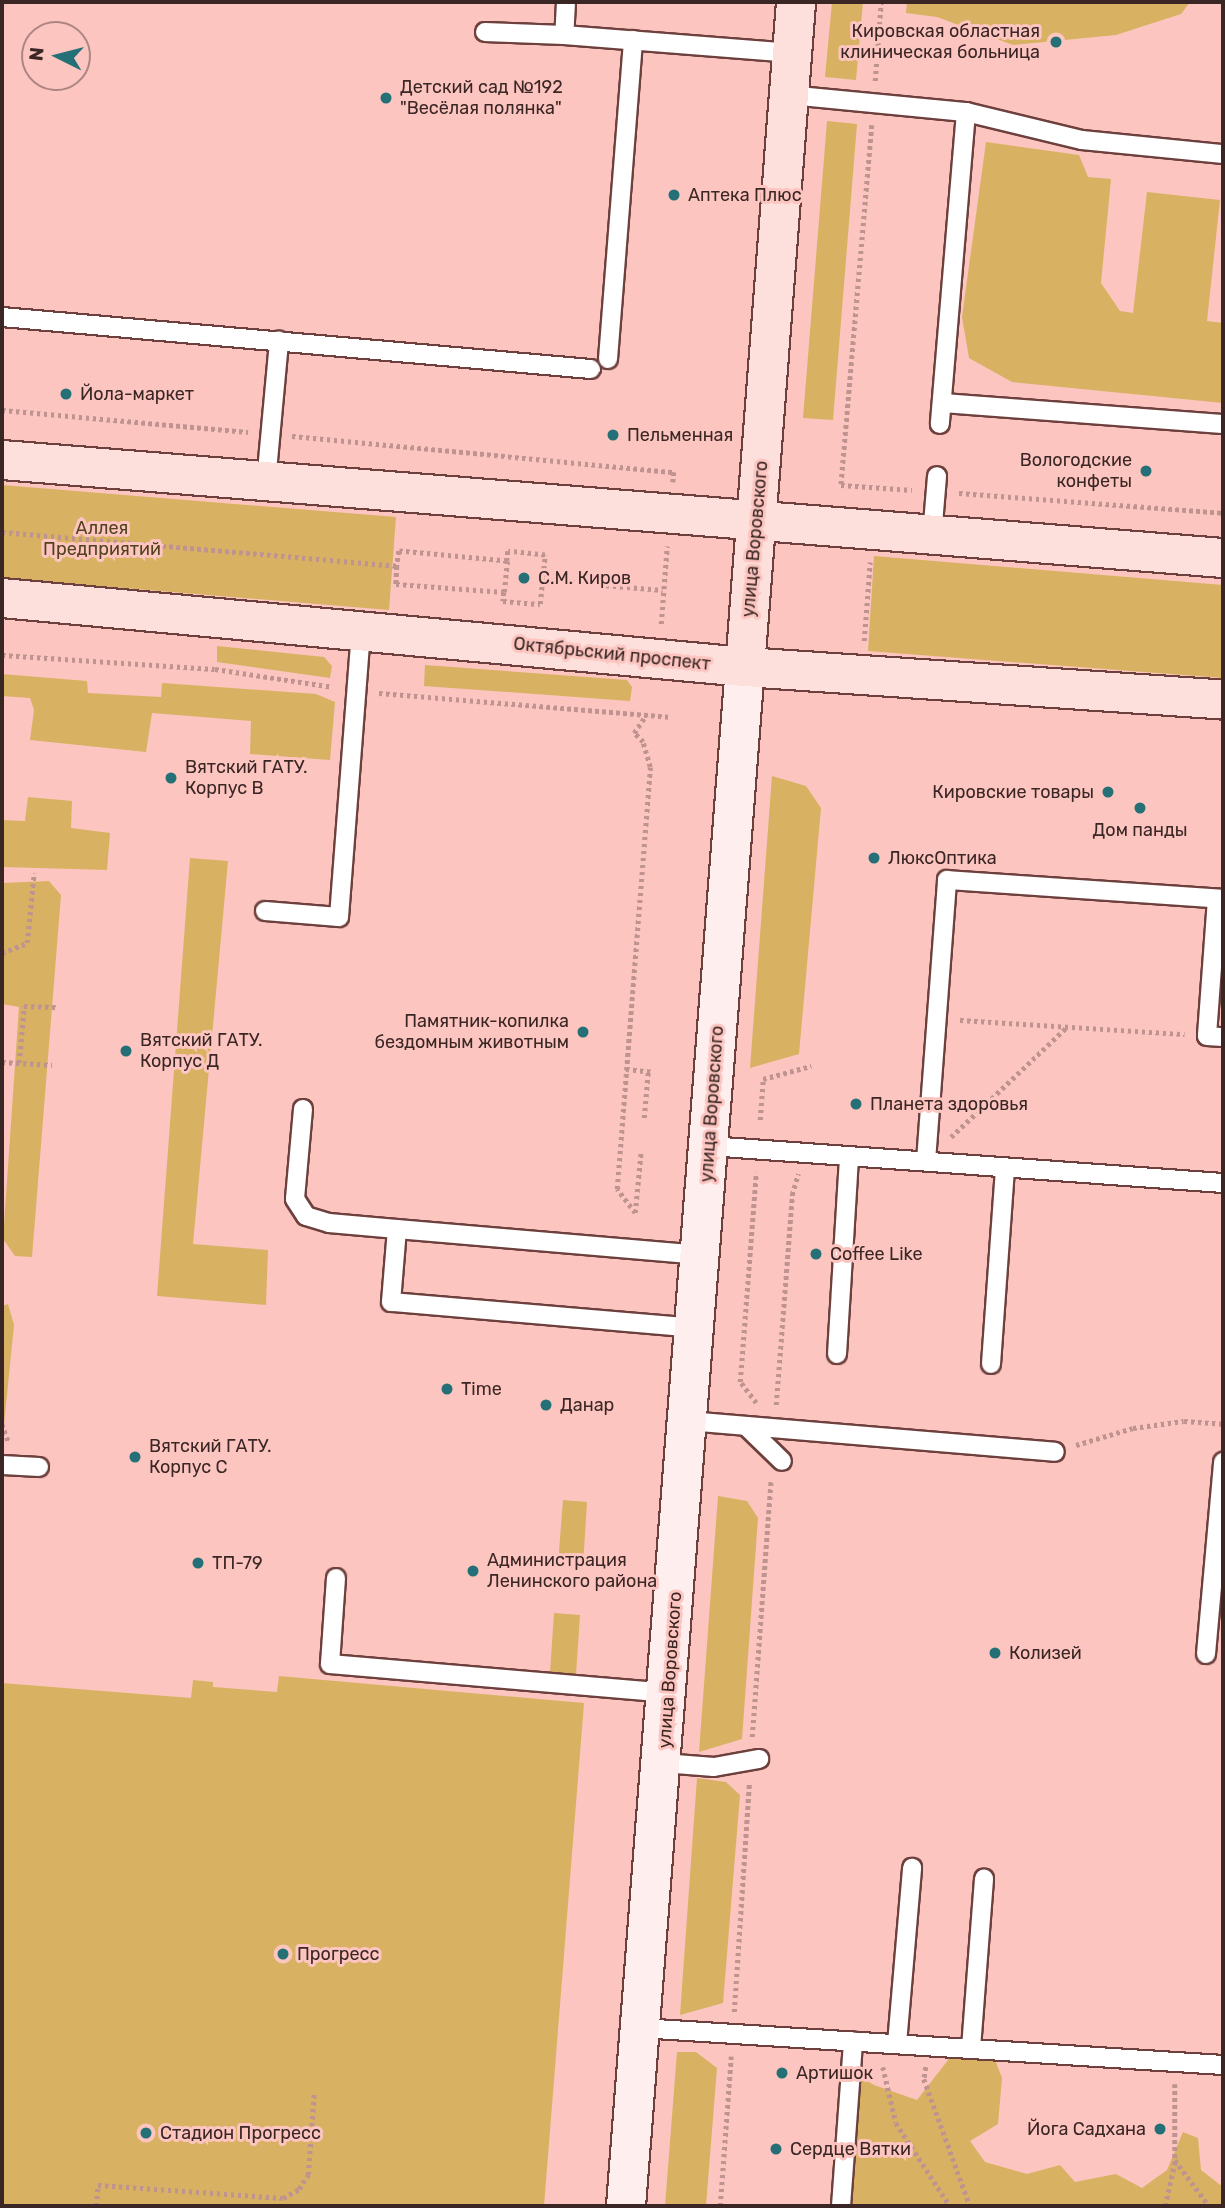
<!DOCTYPE html>
<meta charset="utf-8">
<style>
body{margin:0}
#map{position:relative;width:1225px;height:2208px;overflow:hidden;background:#fcc5c0;font-family:Rubik,sans-serif}
div>[style]{position:absolute}
.green>*{inset:0;background:#d8b262}
.path>*{height:4.5px;margin-top:-2.25px;transform-origin:0;background:repeating-linear-gradient(90deg,#bf938f 0 3.5px,transparent 0 7px)}
.roads{filter:drop-shadow(2px 0 #6d403d) drop-shadow(-2px 0 #6d403d) drop-shadow(0 2px #6d403d) drop-shadow(0 -2px #6d403d)}
.service>*{height:18px;margin:-9px;padding:0 9px;transform-origin:9px;border-radius:9px;background:#fff}
.secondary>*{height:38px;margin:-19px;padding:0 19px;transform-origin:19px;border-radius:19px;background:#feefee}
.primary>*{height:38px;margin:-19px;padding:0 19px;transform-origin:19px;border-radius:19px;background:#fddfdc}
.dots>*{width:19px;height:19px;translate:-50% -50%;box-sizing:border-box;border:4px solid #fcc5c0;border-radius:50%}
span{translate:-50% -50%;white-space:nowrap;text-align:center;line-height:1.15;-webkit-text-stroke:6px #fcc5c0;paint-order:stroke}
.poi-label{font-size:18px;color:#3a2624}
.right{translate:-100% -50%;text-align:right}
.left{translate:0 -50%;text-align:left}
.park-label{font-size:18px;color:#52411e}
.street-label{font-size:18px;color:#3a2624}
.frame{position:absolute;inset:0;border:4px solid #3a2624;pointer-events:none}
.north{position:absolute;left:21px;top:21px;width:70px;height:70px;box-sizing:border-box;background:#fcc5c0;border:2px solid #ae8582;border-radius:50%;rotate:276deg;font-size:19px;font-weight:700;line-height:28px;text-align:center;color:#3a2624}
.north::after{content:'';display:block;margin:auto;width:24px;height:32px;background:#257077;clip-path:polygon(50% 0,100% 100%,50% 72%,0 100%)}
</style>
<div id="map">
<div class="green">
<i style="clip-path:polygon(832px 2px,863px 2px,856px 80px,825px 77px)"></i>
<i style="clip-path:polygon(907px 2px,1190px 2px,1181px 14px,1116px 35px,1013px 45px,937px 17px,906px 13px)"></i>
<i style="clip-path:polygon(827px 121px,857px 124px,833px 420px,803px 418px)"></i>
<i style="clip-path:polygon(986px 142px,1079px 155px,1088px 177px,1111px 179px,1101px 283px,1120px 311px,1133px 313px,1147px 192px,1220px 200px,1207px 321px,1223px 323px,1223px 403px,1012px 382px,969px 358px,962px 317px)"></i>
<i style="clip-path:polygon(2px 485px,396px 517px,389px 610px,2px 578px)"></i>
<i style="clip-path:polygon(874px 556px,1223px 585px,1223px 678px,868px 651px)"></i>
<i style="clip-path:polygon(217px 646px,324px 657px,332px 666px,330px 678px,217px 662px)"></i>
<i style="clip-path:polygon(425px 665px,627px 680px,632px 687px,630px 701px,424px 686px)"></i>
<i style="clip-path:polygon(2px 674px,87px 681px,88px 693px,161px 697px,162px 683px,316px 694px,335px 702px,330px 760px,250px 754px,251px 721px,152px 713px,146px 752px,30px 740px,34px 710px,30px 698px,2px 696px)"></i>
<i style="clip-path:polygon(772px 776px,806px 786px,821px 808px,799px 1054px,750px 1068px)"></i>
<i style="clip-path:polygon(28px 797px,72px 801px,71px 828px,110px 833px,107px 870px,2px 867px,2px 820px,25px 821px)"></i>
<i style="clip-path:polygon(190px 858px,228px 861px,193px 1244px,268px 1250px,266px 1305px,157px 1296px)"></i>
<i style="clip-path:polygon(49px 881px,61px 895px,32px 1257px,15px 1256px,3px 1239px,19px 1007px,2px 1004px,2px 883px)"></i>
<i style="clip-path:polygon(8px 1304px,14px 1325px,2px 1445px,2px 1306px)"></i>
<i style="clip-path:polygon(718px 1496px,747px 1501px,758px 1518px,742px 1739px,699px 1752px)"></i>
<i style="clip-path:polygon(563px 1500px,587px 1502px,583px 1566px,558px 1564px)"></i>
<i style="clip-path:polygon(554px 1613px,580px 1615px,576px 1675px,550px 1673px)"></i>
<i style="clip-path:polygon(279px 1676px,584px 1703px,544px 2206px,2px 2206px,2px 1683px,191px 1698px,193px 1680px,213px 1682px,213px 1687px,277px 1692px)"></i>
<i style="clip-path:polygon(697px 1778px,726px 1782px,740px 1795px,723px 2003px,680px 2015px)"></i>
<i style="clip-path:polygon(989px 2044px,1002px 2078px,998px 2124px,970px 2141px,985px 2162px,1027px 2174px,1060px 2165px,1075px 2182px,1116px 2174px,1142px 2188px,1167px 2170px,1183px 2132px,1198px 2138px,1201px 2170px,1223px 2187px,1223px 2206px,852px 2206px,843px 2139px,846px 2068px,874px 2085px,917px 2100px,952px 2055px)"></i>
<i style="clip-path:polygon(677px 2052px,696px 2052px,717px 2068px,706px 2206px,665px 2206px)"></i>
</div>
<div class="path">
<i style="left:875px;top:81px;width:79px;rotate:-85.7deg"></i>
<i style="left:872px;top:125px;width:361px;rotate:94.9deg"></i>
<i style="left:841px;top:485px;width:71px;rotate:4deg"></i>
<i style="left:2px;top:410px;width:247px;rotate:5.1deg"></i>
<i style="left:292px;top:436px;width:384px;rotate:5.4deg"></i>
<i style="left:674px;top:472px;width:10px;rotate:96deg"></i>
<i style="left:959px;top:493px;width:265px;rotate:4.3deg"></i>
<i style="left:2px;top:532px;width:396px;rotate:4.9deg"></i>
<i style="left:397px;top:566px;width:18px;rotate:93deg"></i>
<i style="left:396px;top:584px;width:108px;rotate:4.2deg"></i>
<i style="left:504px;top:592px;width:31px;rotate:-84deg"></i>
<i style="left:507px;top:561px;width:108px;rotate:-174.7deg"></i>
<i style="left:399px;top:551px;width:15px;rotate:98deg"></i>
<i style="left:543px;top:580px;width:120px;rotate:4.8deg"></i>
<i style="left:504px;top:592px;width:9px;rotate:96deg"></i>
<i style="left:503px;top:601px;width:37px;rotate:5deg"></i>
<i style="left:540px;top:604px;width:49px;rotate:-84.2deg"></i>
<i style="left:545px;top:555px;width:37px;rotate:-174deg"></i>
<i style="left:508px;top:551px;width:10px;rotate:96deg"></i>
<i style="left:661px;top:624px;width:78px;rotate:-85.6deg"></i>
<i style="left:864px;top:641px;width:79px;rotate:-85.7deg"></i>
<i style="left:2px;top:655px;width:213px;rotate:3.8deg"></i>
<i style="left:215px;top:669px;width:118px;rotate:8.7deg"></i>
<i style="left:379px;top:693px;width:290px;rotate:4.7deg"></i>
<i style="left:2px;top:953px;width:27px;rotate:-22deg"></i>
<i style="left:27px;top:943px;width:70px;rotate:-84.3deg"></i>
<i style="left:960px;top:1020px;width:225px;rotate:3.6deg"></i>
<i style="left:2px;top:1062px;width:50px;rotate:3.4deg"></i>
<i style="left:19px;top:1063px;width:57px;rotate:-85deg"></i>
<i style="left:24px;top:1006px;width:33px;rotate:2deg"></i>
<i style="left:626px;top:1069px;width:28px;rotate:6deg"></i>
<i style="left:644px;top:1118px;width:47px;rotate:-85.1deg"></i>
<i style="left:760px;top:1120px;width:41px;rotate:-85.8deg"></i>
<i style="left:763px;top:1079px;width:50px;rotate:-15.2deg"></i>
<i style="left:951px;top:1137px;width:160px;rotate:-43.5deg"></i>
<i style="left:635px;top:1213px;width:30px;rotate:-127deg"></i>
<i style="left:617px;top:1189px;width:423px;rotate:-85.5deg"></i>
<i style="left:650px;top:767px;width:26px;rotate:-106deg"></i>
<i style="left:643px;top:742px;width:13px;rotate:-135deg"></i>
<i style="left:634px;top:733px;width:22px;rotate:-56deg"></i>
<i style="left:635px;top:1213px;width:62px;rotate:-84.5deg"></i>
<i style="left:756px;top:1403px;width:26px;rotate:-127deg"></i>
<i style="left:740px;top:1382px;width:210px;rotate:-85.6deg"></i>
<i style="left:776px;top:1405px;width:211px;rotate:-85.6deg"></i>
<i style="left:792px;top:1195px;width:22px;rotate:-74deg"></i>
<i style="left:2px;top:1424px;width:20px;rotate:70deg"></i>
<i style="left:1076px;top:1445px;width:59px;rotate:-16.6deg"></i>
<i style="left:1133px;top:1428px;width:51px;rotate:-7.8deg"></i>
<i style="left:1184px;top:1421px;width:39px;rotate:4deg"></i>
<i style="left:752px;top:1737px;width:258px;rotate:-85.8deg"></i>
<i style="left:734px;top:2012px;width:228px;rotate:-86.2deg"></i>
<i style="left:883px;top:2067px;width:57px;rotate:76.9deg"></i>
<i style="left:896px;top:2123px;width:99px;rotate:57deg"></i>
<i style="left:926px;top:2067px;width:12px;rotate:99deg"></i>
<i style="left:924px;top:2079px;width:135px;rotate:70.1deg"></i>
<i style="left:1175px;top:2084px;width:76px;rotate:90deg"></i>
<i style="left:1175px;top:2160px;width:57px;rotate:53.5deg"></i>
<i style="left:96px;top:2206px;width:21px;rotate:-85deg"></i>
<i style="left:98px;top:2185px;width:185px;rotate:4deg"></i>
<i style="left:283px;top:2198px;width:18px;rotate:-29deg"></i>
<i style="left:299px;top:2189px;width:17px;rotate:-57deg"></i>
<i style="left:308px;top:2175px;width:81px;rotate:-85.8deg"></i>
<i style="left:720px;top:2206px;width:150px;rotate:-85.8deg"></i>
<i style="left:1165px;top:2206px;width:46px;rotate:-77.5deg"></i>
</div>
<div class="roads">
<div class="service">
<i style="left:566px;top:2px;width:33px;rotate:93deg"></i>
<i style="left:564px;top:35px;width:229px;rotate:4.5deg"></i>
<i style="left:485px;top:32px;width:79px;rotate:2.2deg"></i>
<i style="left:789px;top:95px;width:178px;rotate:5.5deg"></i>
<i style="left:966px;top:112px;width:313px;rotate:94.8deg"></i>
<i style="left:966px;top:112px;width:119px;rotate:13.6deg"></i>
<i style="left:1082px;top:140px;width:142px;rotate:5.7deg"></i>
<i style="left:2px;top:317px;width:591px;rotate:5.05deg"></i>
<i style="left:608px;top:359px;width:320px;rotate:-85.5deg"></i>
<i style="left:942px;top:403px;width:282px;rotate:4.3deg"></i>
<i style="left:266px;top:482px;width:142px;rotate:-84.7deg"></i>
<i style="left:932px;top:536px;width:60px;rotate:-85.2deg"></i>
<i style="left:1217px;top:899px;width:137px;rotate:94.2deg"></i>
<i style="left:1207px;top:1036px;width:16px;rotate:4deg"></i>
<i style="left:265px;top:911px;width:74px;rotate:4.6deg"></i>
<i style="left:339px;top:917px;width:288px;rotate:-85.6deg"></i>
<i style="left:303px;top:1109px;width:90px;rotate:95.1deg"></i>
<i style="left:295px;top:1199px;width:20px;rotate:57deg"></i>
<i style="left:306px;top:1216px;width:24px;rotate:17deg"></i>
<i style="left:329px;top:1223px;width:68px;rotate:5deg"></i>
<i style="left:709px;top:1146px;width:515px;rotate:4.12deg"></i>
<i style="left:926px;top:1161px;width:282px;rotate:-85.7deg"></i>
<i style="left:947px;top:880px;width:277px;rotate:3.9deg"></i>
<i style="left:696px;top:1328px;width:306px;rotate:-175.1deg"></i>
<i style="left:391px;top:1302px;width:73px;rotate:-85.3deg"></i>
<i style="left:397px;top:1229px;width:305px;rotate:4.9deg"></i>
<i style="left:837px;top:1354px;width:198px;rotate:-86.5deg"></i>
<i style="left:991px;top:1364px;width:197px;rotate:-85.9deg"></i>
<i style="left:688px;top:1421px;width:368px;rotate:4.8deg"></i>
<i style="left:746px;top:1426px;width:50px;rotate:44.2deg"></i>
<i style="left:2px;top:1465px;width:37px;rotate:3deg"></i>
<i style="left:336px;top:1578px;width:86px;rotate:94deg"></i>
<i style="left:330px;top:1664px;width:340px;rotate:4.9deg"></i>
<i style="left:1206px;top:1654px;width:193px;rotate:-84.9deg"></i>
<i style="left:663px;top:1763px;width:51px;rotate:4.5deg"></i>
<i style="left:714px;top:1767px;width:46px;rotate:-10.1deg"></i>
<i style="left:640px;top:2028px;width:584px;rotate:3.63deg"></i>
<i style="left:897px;top:2044px;width:177px;rotate:-85.1deg"></i>
<i style="left:971px;top:2048px;width:170px;rotate:-85.6deg"></i>
<i style="left:841px;top:2206px;width:165px;rotate:-85.8deg"></i>
</div>
<div class="secondary">
<i style="left:626px;top:2206px;width:1544px;rotate:-85.58deg"></i>
</div>
<div class="primary">
<i style="left:2px;top:460px;width:1225px;rotate:4.59deg"></i>
<i style="left:2px;top:598px;width:746px;rotate:5.31deg"></i>
<i style="left:745px;top:667px;width:479px;rotate:3.9deg"></i>
<i style="left:745px;top:667px;width:667px;rotate:-85.61deg"></i>
</div>
</div>
<div class="dots">
<i style="left:1056px;top:42px;background:#257077"></i>
<i style="left:386px;top:98px;background:#257077"></i>
<i style="left:674px;top:195px;background:#257077"></i>
<i style="left:66px;top:394px;background:#257077"></i>
<i style="left:613px;top:435px;background:#257077"></i>
<i style="left:1146px;top:471px;background:#257077"></i>
<i style="left:524px;top:578px;background:#257077"></i>
<i style="left:171px;top:778px;background:#257077"></i>
<i style="left:1108px;top:792px;background:#257077"></i>
<i style="left:1140px;top:808px;background:#257077"></i>
<i style="left:874px;top:858px;background:#257077"></i>
<i style="left:583px;top:1032px;background:#257077"></i>
<i style="left:126px;top:1051px;background:#257077"></i>
<i style="left:856px;top:1104px;background:#257077"></i>
<i style="left:816px;top:1254px;background:#257077"></i>
<i style="left:447px;top:1389px;background:#257077"></i>
<i style="left:546px;top:1405px;background:#257077"></i>
<i style="left:135px;top:1457px;background:#257077"></i>
<i style="left:198px;top:1563px;background:#257077"></i>
<i style="left:473px;top:1571px;background:#257077"></i>
<i style="left:995px;top:1653px;background:#257077"></i>
<i style="left:283px;top:1954px;background:#257077"></i>
<i style="left:782px;top:2073px;background:#257077"></i>
<i style="left:1160px;top:2129px;background:#257077"></i>
<i style="left:146px;top:2133px;background:#257077"></i>
<i style="left:776px;top:2149px;background:#257077"></i>
</div>
<div class="poi-label">
<span class="right" style="left:1040px;top:42px">Кировская областная<br>клиническая больница</span>
<span class="left" style="left:400px;top:98px">Детский сад №192<br>"Весёлая полянка"</span>
<span class="left" style="left:688px;top:195px">Аптека Плюс</span>
<span class="left" style="left:80px;top:394px">Йола-маркет</span>
<span class="left" style="left:627px;top:435px">Пельменная</span>
<span class="right" style="left:1132px;top:471px">Вологодские<br>конфеты</span>
<span class="left" style="left:538px;top:578px">С.М. Киров</span>
<span class="left" style="left:185px;top:778px">Вятский ГАТУ.<br>Корпус В</span>
<span class="right" style="left:1094px;top:792px">Кировские товары</span>
<span style="left:1140px;top:830px">Дом панды</span>
<span class="left" style="left:888px;top:858px">ЛюксОптика</span>
<span class="right" style="left:569px;top:1032px">Памятник-копилка<br>бездомным животным</span>
<span class="left" style="left:140px;top:1051px">Вятский ГАТУ.<br>Корпус Д</span>
<span class="left" style="left:870px;top:1104px">Планета здоровья</span>
<span class="left" style="left:830px;top:1254px">Coffee Like</span>
<span class="left" style="left:461px;top:1389px">Time</span>
<span class="left" style="left:560px;top:1405px">Данар</span>
<span class="left" style="left:149px;top:1457px">Вятский ГАТУ.<br>Корпус С</span>
<span class="left" style="left:487px;top:1571px">Администрация<br>Ленинского района</span>
<span class="left" style="left:212px;top:1563px">ТП-79</span>
<span class="left" style="left:1009px;top:1653px">Колизей</span>
<span class="left" style="left:297px;top:1954px">Прогресс</span>
<span class="left" style="left:796px;top:2073px">Артишок</span>
<span class="right" style="left:1146px;top:2129px">Йога Садхана</span>
<span class="left" style="left:160px;top:2133px">Стадион Прогресс</span>
<span class="left" style="left:790px;top:2149px">Сердце Вятки</span>
</div>
<div class="park-label">
<span style="left:102px;top:539px">Аллея<br>Предприятий</span>
</div>
<div class="street-label">
<span style="left:755px;top:539px;rotate:-85deg">улица Воровского</span>
<span style="left:612px;top:654px;rotate:6deg">Октябрьский проспект</span>
<span style="left:712px;top:1104px;rotate:-86deg">улица Воровского</span>
<span style="left:670px;top:1670px;rotate:-86deg">улица Воровского</span>
</div>
<div class="frame"></div>
<div class="north">N</div>
</div>
